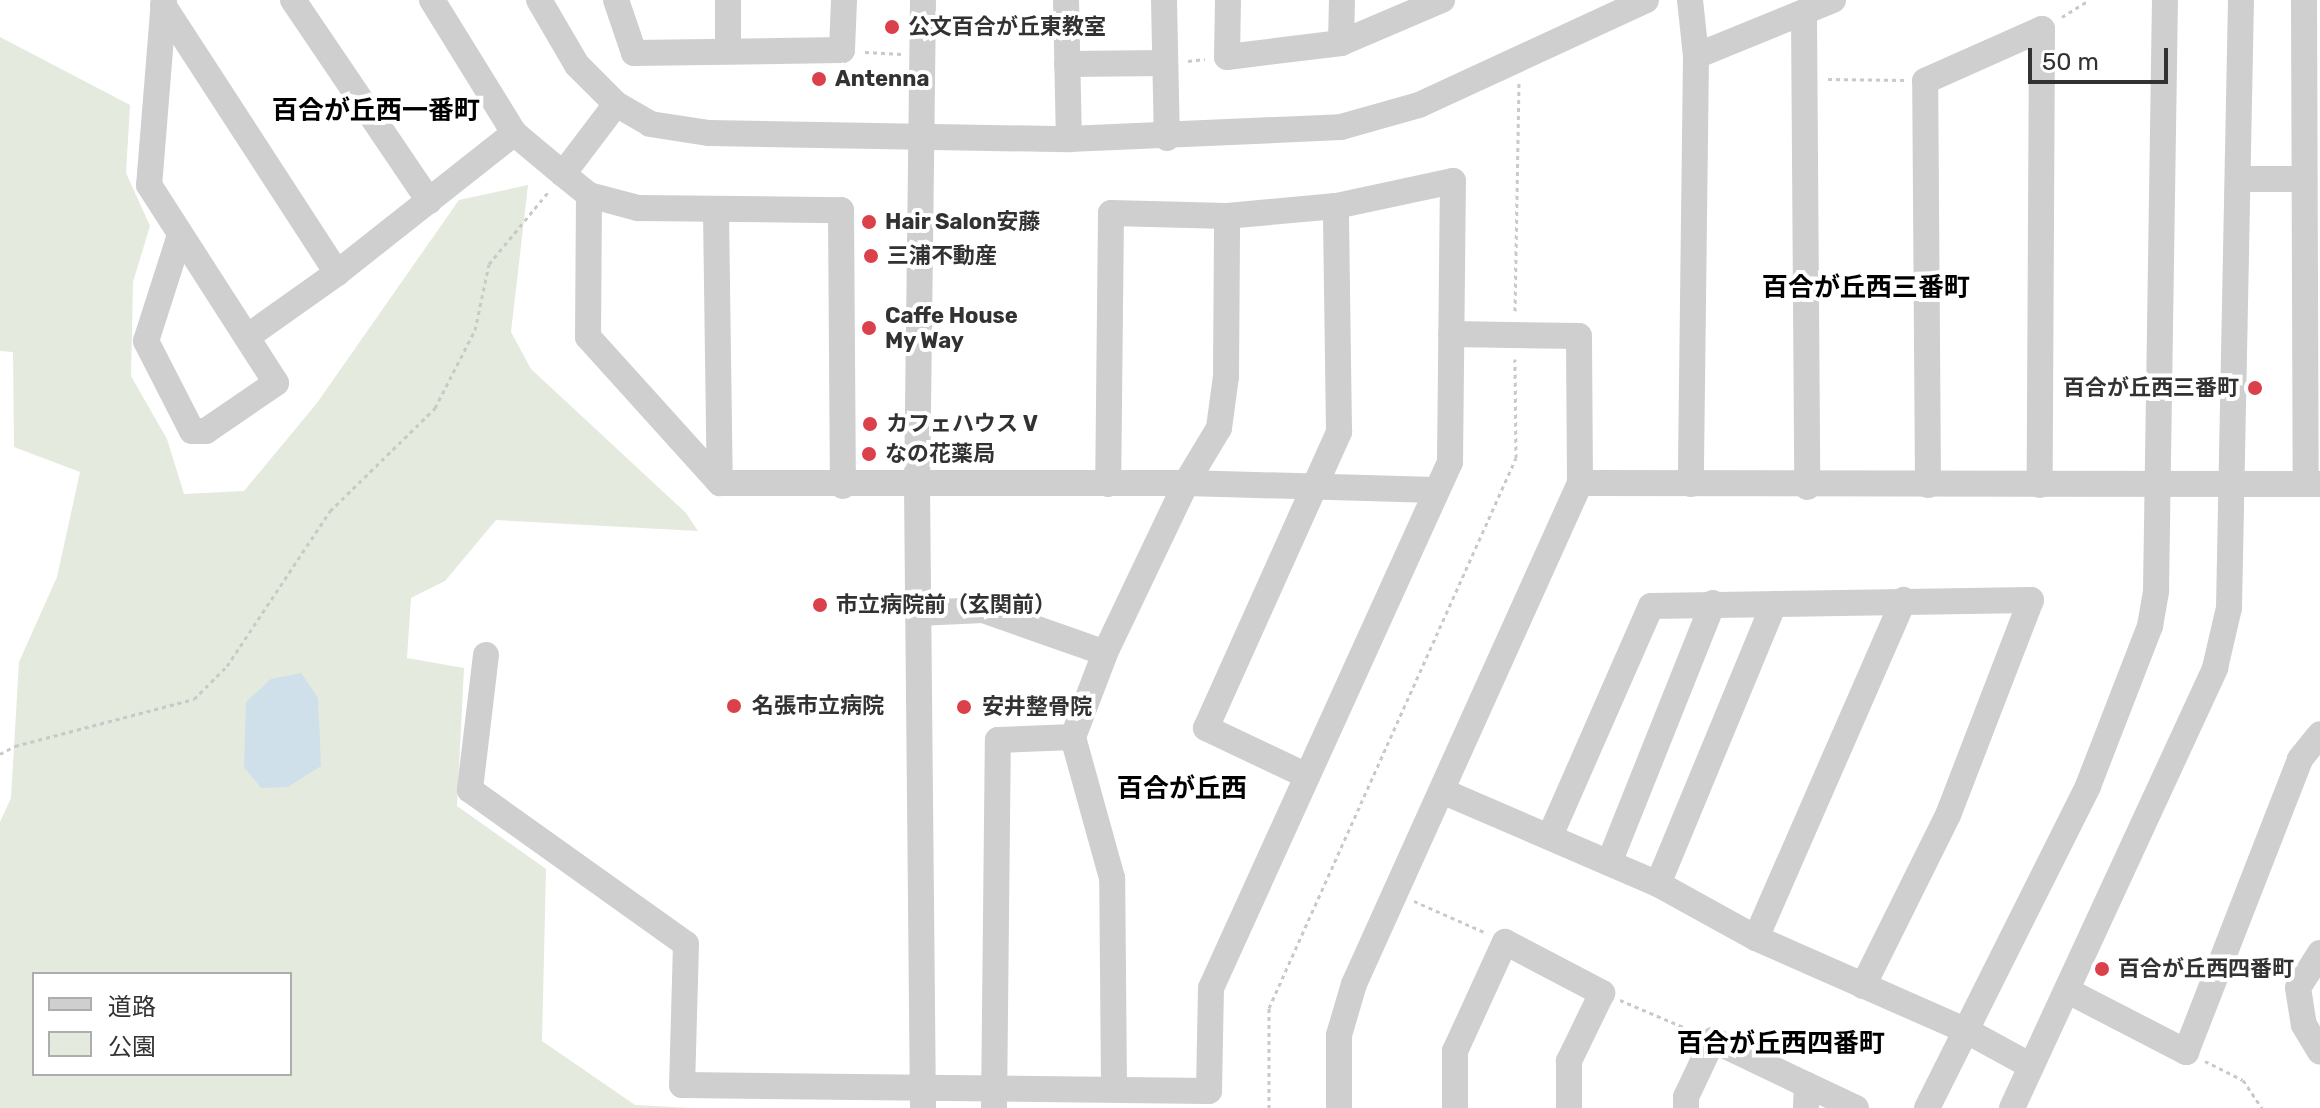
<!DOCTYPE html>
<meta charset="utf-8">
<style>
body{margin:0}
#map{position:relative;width:2320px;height:1108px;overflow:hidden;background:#fff;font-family:Rubik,"Noto Sans JP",sans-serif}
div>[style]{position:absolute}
.green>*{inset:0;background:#e4eade}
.water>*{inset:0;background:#cfe0eb}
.path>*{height:3px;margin-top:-1.5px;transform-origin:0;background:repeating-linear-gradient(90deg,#c9c9c9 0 4px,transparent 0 8px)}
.minor>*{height:26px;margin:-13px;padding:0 13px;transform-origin:13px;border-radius:13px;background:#cfcfcf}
.dots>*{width:22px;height:22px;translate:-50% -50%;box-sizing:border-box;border:4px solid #fff;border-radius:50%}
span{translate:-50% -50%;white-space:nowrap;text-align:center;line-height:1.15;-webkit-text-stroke:8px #fff;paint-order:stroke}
.poi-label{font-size:22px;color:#323232;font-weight:700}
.left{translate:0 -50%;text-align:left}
.right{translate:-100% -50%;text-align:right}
.quarter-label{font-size:26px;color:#000;font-weight:700}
.legend{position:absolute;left:32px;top:972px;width:260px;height:104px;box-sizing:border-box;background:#fff;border:2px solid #adadad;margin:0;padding:10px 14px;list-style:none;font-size:24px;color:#323232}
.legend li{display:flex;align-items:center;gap:16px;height:40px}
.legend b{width:40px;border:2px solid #adadad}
.scale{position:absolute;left:2028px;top:48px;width:140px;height:36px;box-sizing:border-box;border:4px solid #323232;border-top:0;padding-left:10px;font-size:24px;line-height:28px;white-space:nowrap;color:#323232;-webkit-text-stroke:6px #fff;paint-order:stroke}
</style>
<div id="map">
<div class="green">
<i style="clip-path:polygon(evenodd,0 37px,130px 105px,126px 173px,150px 226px,133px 282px,131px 376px,167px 439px,184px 494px,244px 491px,317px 403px,459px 200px,528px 185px,511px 332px,531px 369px,686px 513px,698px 531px,496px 520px,445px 581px,411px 598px,407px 658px,464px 668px,457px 806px,546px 869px,542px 1041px,635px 1105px,691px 1108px,0 1108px,0 822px,11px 798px,19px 662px,57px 577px,80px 472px,14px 447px,13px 352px,0 351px,0 37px,34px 974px,290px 974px,290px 1074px,34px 1074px,34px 974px)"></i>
</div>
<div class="water">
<i style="clip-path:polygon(301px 673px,318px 698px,321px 766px,288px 787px,261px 788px,244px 767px,246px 702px,271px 679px)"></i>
</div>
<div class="path">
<i style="left:2062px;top:17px;width:32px;rotate:-32deg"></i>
<i style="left:865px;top:52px;width:37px;rotate:3deg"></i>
<i style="left:1188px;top:61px;width:17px;rotate:-7deg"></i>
<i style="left:1828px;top:79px;width:77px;rotate:0.7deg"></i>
<i style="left:1515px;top:311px;width:228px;rotate:-89deg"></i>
<i style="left:0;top:754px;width:17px;rotate:-28deg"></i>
<i style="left:15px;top:746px;width:185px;rotate:-14.7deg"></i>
<i style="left:194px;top:699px;width:47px;rotate:-45deg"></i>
<i style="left:227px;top:666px;width:186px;rotate:-56.4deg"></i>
<i style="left:330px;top:511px;width:147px;rotate:-44.4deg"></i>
<i style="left:435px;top:408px;width:88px;rotate:-62.9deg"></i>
<i style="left:475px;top:330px;width:67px;rotate:-78deg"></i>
<i style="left:489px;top:264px;width:94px;rotate:-50.6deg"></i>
<i style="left:1414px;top:901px;width:77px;rotate:23.9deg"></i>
<i style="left:1620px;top:1000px;width:82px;rotate:23.1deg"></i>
<i style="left:2205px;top:1061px;width:42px;rotate:26.6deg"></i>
<i style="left:2243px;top:1080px;width:34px;rotate:56deg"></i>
<i style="left:1269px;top:1108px;width:100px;rotate:-90deg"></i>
<i style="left:1269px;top:1008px;width:603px;rotate:-65.82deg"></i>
<i style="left:1516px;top:458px;width:99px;rotate:-90.6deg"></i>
</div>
<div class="minor">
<i style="left:164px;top:0;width:186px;rotate:94.6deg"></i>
<i style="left:149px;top:185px;width:235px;rotate:57.3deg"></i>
<i style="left:276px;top:383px;width:85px;rotate:145.6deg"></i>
<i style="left:206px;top:431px;width:14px;rotate:180deg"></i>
<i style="left:192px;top:431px;width:101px;rotate:-117.1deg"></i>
<i style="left:146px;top:341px;width:108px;rotate:-72.2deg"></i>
<i style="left:293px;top:0;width:243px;rotate:55.9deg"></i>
<i style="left:432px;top:0;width:156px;rotate:58.3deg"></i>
<i style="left:514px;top:133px;width:64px;rotate:39.9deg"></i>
<i style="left:539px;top:0;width:75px;rotate:59.7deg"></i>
<i style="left:577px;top:65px;width:55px;rotate:45deg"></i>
<i style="left:616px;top:104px;width:39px;rotate:30deg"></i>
<i style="left:650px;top:124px;width:60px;rotate:8.7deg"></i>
<i style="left:709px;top:133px;width:360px;rotate:1deg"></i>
<i style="left:1069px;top:139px;width:272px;rotate:-2.5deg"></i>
<i style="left:1341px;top:127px;width:81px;rotate:-15.8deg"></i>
<i style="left:1419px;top:105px;width:250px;rotate:-24.8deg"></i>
<i style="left:616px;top:0;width:56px;rotate:71.2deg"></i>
<i style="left:634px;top:53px;width:208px;rotate:-0.8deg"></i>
<i style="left:842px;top:50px;width:50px;rotate:-87.7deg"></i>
<i style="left:728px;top:0;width:51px;rotate:90deg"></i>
<i style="left:923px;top:0;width:486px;rotate:90.7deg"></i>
<i style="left:917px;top:486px;width:622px;rotate:89.45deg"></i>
<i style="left:1066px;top:0;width:139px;rotate:88.8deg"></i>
<i style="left:1164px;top:0;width:138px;rotate:88.8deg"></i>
<i style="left:1228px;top:0;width:57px;rotate:91deg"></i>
<i style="left:1227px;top:57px;width:115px;rotate:-7deg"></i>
<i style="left:1341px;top:43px;width:110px;rotate:-23.1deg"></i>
<i style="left:1690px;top:0;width:56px;rotate:83.9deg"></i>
<i style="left:1696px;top:56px;width:428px;rotate:90.7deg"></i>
<i style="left:2304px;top:0;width:484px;rotate:89.8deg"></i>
<i style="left:163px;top:5px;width:320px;rotate:57deg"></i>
<i style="left:1804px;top:14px;width:473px;rotate:89.6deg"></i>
<i style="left:1341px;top:43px;width:43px;rotate:-88.7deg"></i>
<i style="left:1696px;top:56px;width:148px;rotate:-22.2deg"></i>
<i style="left:1067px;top:64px;width:98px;rotate:-0.6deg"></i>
<i style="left:616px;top:104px;width:88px;rotate:127.1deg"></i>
<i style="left:563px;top:174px;width:33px;rotate:39deg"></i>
<i style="left:589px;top:195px;width:51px;rotate:14.9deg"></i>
<i style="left:638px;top:208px;width:203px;rotate:0.6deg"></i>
<i style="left:841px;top:210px;width:276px;rotate:89.6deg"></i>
<i style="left:2240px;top:179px;width:64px"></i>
<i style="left:589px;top:195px;width:142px;rotate:90.4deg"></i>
<i style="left:588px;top:337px;width:197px;rotate:47.9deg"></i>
<i style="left:720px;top:483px;width:466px"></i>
<i style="left:1186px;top:483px;width:249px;rotate:1.6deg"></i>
<i style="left:716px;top:212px;width:271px;rotate:89.2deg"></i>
<i style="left:247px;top:337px;width:110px;rotate:-35.4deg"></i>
<i style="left:337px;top:273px;width:226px;rotate:-38.3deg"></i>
<i style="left:1580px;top:483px;width:740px;rotate:0.08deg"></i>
<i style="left:1928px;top:485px;width:404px;rotate:-90.4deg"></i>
<i style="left:1925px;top:81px;width:128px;rotate:-24deg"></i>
<i style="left:2042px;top:29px;width:456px;rotate:90.3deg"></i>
<i style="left:918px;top:613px;width:65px;rotate:-2.6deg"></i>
<i style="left:983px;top:610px;width:129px;rotate:19.4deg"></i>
<i style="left:486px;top:655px;width:136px;rotate:96.8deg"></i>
<i style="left:470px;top:790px;width:265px;rotate:35.5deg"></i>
<i style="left:686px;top:944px;width:141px;rotate:91.6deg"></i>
<i style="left:682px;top:1085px;width:527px;rotate:0.65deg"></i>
<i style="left:1209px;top:1091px;width:103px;rotate:-88.9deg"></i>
<i style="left:1211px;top:988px;width:578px;rotate:-65.56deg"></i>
<i style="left:1450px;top:462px;width:281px;rotate:-89.4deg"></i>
<i style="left:1453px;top:181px;width:120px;rotate:167.9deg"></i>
<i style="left:1336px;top:206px;width:109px;rotate:174.8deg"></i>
<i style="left:1227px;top:216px;width:116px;rotate:-178.5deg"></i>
<i style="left:1111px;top:213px;width:271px;rotate:90.6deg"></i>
<i style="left:1307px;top:776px;width:112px;rotate:-154.6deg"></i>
<i style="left:1206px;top:728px;width:325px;rotate:-65.8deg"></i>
<i style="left:1339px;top:432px;width:226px;rotate:-90.8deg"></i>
<i style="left:1442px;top:791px;width:235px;rotate:23.3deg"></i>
<i style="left:1658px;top:884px;width:112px;rotate:28.9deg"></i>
<i style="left:1756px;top:938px;width:231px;rotate:23.8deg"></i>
<i style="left:1967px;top:1031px;width:73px;rotate:28.7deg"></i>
<i style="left:1550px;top:836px;width:251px;rotate:-66.3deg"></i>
<i style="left:1651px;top:606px;width:380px;rotate:-0.9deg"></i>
<i style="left:2031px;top:600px;width:230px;rotate:111.1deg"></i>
<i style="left:1948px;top:815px;width:191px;rotate:116.4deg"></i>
<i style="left:1609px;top:863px;width:280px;rotate:-68.2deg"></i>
<i style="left:1658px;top:884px;width:303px;rotate:-67.5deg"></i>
<i style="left:1756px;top:938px;width:369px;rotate:-66.4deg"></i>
<i style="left:2320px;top:953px;width:41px;rotate:122.2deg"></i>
<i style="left:2298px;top:988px;width:37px;rotate:81deg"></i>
<i style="left:2304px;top:1025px;width:31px;rotate:59deg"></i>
<i style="left:2070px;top:992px;width:131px;rotate:27.3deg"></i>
<i style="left:2186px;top:1052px;width:314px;rotate:-68.7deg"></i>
<i style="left:2300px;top:759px;width:32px;rotate:-51deg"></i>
<i style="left:1114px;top:1087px;width:209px;rotate:-90.5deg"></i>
<i style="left:1112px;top:878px;width:146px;rotate:-105.5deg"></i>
<i style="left:1073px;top:737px;width:90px;rotate:-69.1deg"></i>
<i style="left:1105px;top:653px;width:188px;rotate:-64.5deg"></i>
<i style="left:1186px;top:483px;width:64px;rotate:-59deg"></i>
<i style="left:1219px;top:428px;width:52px;rotate:-82.3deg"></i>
<i style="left:1226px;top:376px;width:160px;rotate:-89.6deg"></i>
<i style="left:994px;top:1108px;width:368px;rotate:-89.4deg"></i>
<i style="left:998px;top:740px;width:75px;rotate:-2.3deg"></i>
<i style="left:1339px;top:1108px;width:73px;rotate:-90deg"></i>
<i style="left:1339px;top:1035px;width:53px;rotate:-73.6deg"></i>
<i style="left:1354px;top:984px;width:550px;rotate:-65.72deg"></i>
<i style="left:1580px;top:483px;width:147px;rotate:-90.4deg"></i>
<i style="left:1579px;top:336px;width:128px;rotate:-179.1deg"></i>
<i style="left:1455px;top:1108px;width:57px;rotate:-90deg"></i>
<i style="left:1455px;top:1051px;width:120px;rotate:-65.4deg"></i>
<i style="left:1505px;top:942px;width:110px;rotate:27.7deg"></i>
<i style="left:1602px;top:993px;width:76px;rotate:115.9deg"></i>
<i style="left:1569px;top:1061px;width:47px;rotate:90deg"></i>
<i style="left:1686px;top:1108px;width:11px;rotate:-90deg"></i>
<i style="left:1686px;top:1097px;width:63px;rotate:-64.7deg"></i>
<i style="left:1713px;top:1040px;width:104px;rotate:25.6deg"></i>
<i style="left:1806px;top:1108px;width:23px;rotate:-88deg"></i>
<i style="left:1807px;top:1085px;width:54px;rotate:25.1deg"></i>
<i style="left:1927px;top:1108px;width:360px;rotate:-63.4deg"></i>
<i style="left:2088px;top:786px;width:172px;rotate:-68.8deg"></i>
<i style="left:2150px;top:626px;width:36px;rotate:-80deg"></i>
<i style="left:2156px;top:591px;width:591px;rotate:-89.13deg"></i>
<i style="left:2012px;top:1108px;width:485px;rotate:-65.2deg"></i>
<i style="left:2215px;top:668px;width:62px;rotate:-76.9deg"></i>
<i style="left:2229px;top:608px;width:608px;rotate:-88.87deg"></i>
</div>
<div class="dots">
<i style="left:892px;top:27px;background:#db414b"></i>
<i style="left:819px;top:79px;background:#db414b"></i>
<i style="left:869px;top:222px;background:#db414b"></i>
<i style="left:871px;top:256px;background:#db414b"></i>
<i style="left:869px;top:328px;background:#db414b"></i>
<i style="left:2255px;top:388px;background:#db414b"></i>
<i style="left:870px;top:424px;background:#db414b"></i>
<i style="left:869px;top:454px;background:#db414b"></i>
<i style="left:820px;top:605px;background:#db414b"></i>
<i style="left:734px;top:706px;background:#db414b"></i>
<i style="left:964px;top:707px;background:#db414b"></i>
<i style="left:2102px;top:969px;background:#db414b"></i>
</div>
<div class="poi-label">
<span class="left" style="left:908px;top:27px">公文百合が丘東教室</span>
<span class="left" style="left:835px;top:79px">Antenna</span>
<span class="left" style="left:885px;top:222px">Hair Salon安藤</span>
<span class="left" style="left:887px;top:256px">三浦不動産</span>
<span class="left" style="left:885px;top:328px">Caffe House<br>My Way</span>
<span class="right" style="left:2239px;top:388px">百合が丘西三番町</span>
<span class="left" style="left:886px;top:424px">カフェハウス V</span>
<span class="left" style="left:885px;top:454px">なの花薬局</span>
<span class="left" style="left:836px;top:605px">市立病院前（玄関前）</span>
<span class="left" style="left:752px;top:706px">名張市立病院</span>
<span class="left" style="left:982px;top:707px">安井整骨院</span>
<span class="left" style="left:2118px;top:969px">百合が丘西四番町</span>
</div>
<div class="quarter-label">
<span style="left:376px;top:111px">百合が丘西一番町</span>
<span style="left:1866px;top:288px">百合が丘西三番町</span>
<span style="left:1182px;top:789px">百合が丘西</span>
<span style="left:1781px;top:1044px">百合が丘西四番町</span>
</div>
<ul class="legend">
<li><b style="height:10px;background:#cfcfcf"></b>道路</li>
<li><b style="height:22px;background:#e4eade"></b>公園</li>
</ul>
<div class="scale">50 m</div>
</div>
